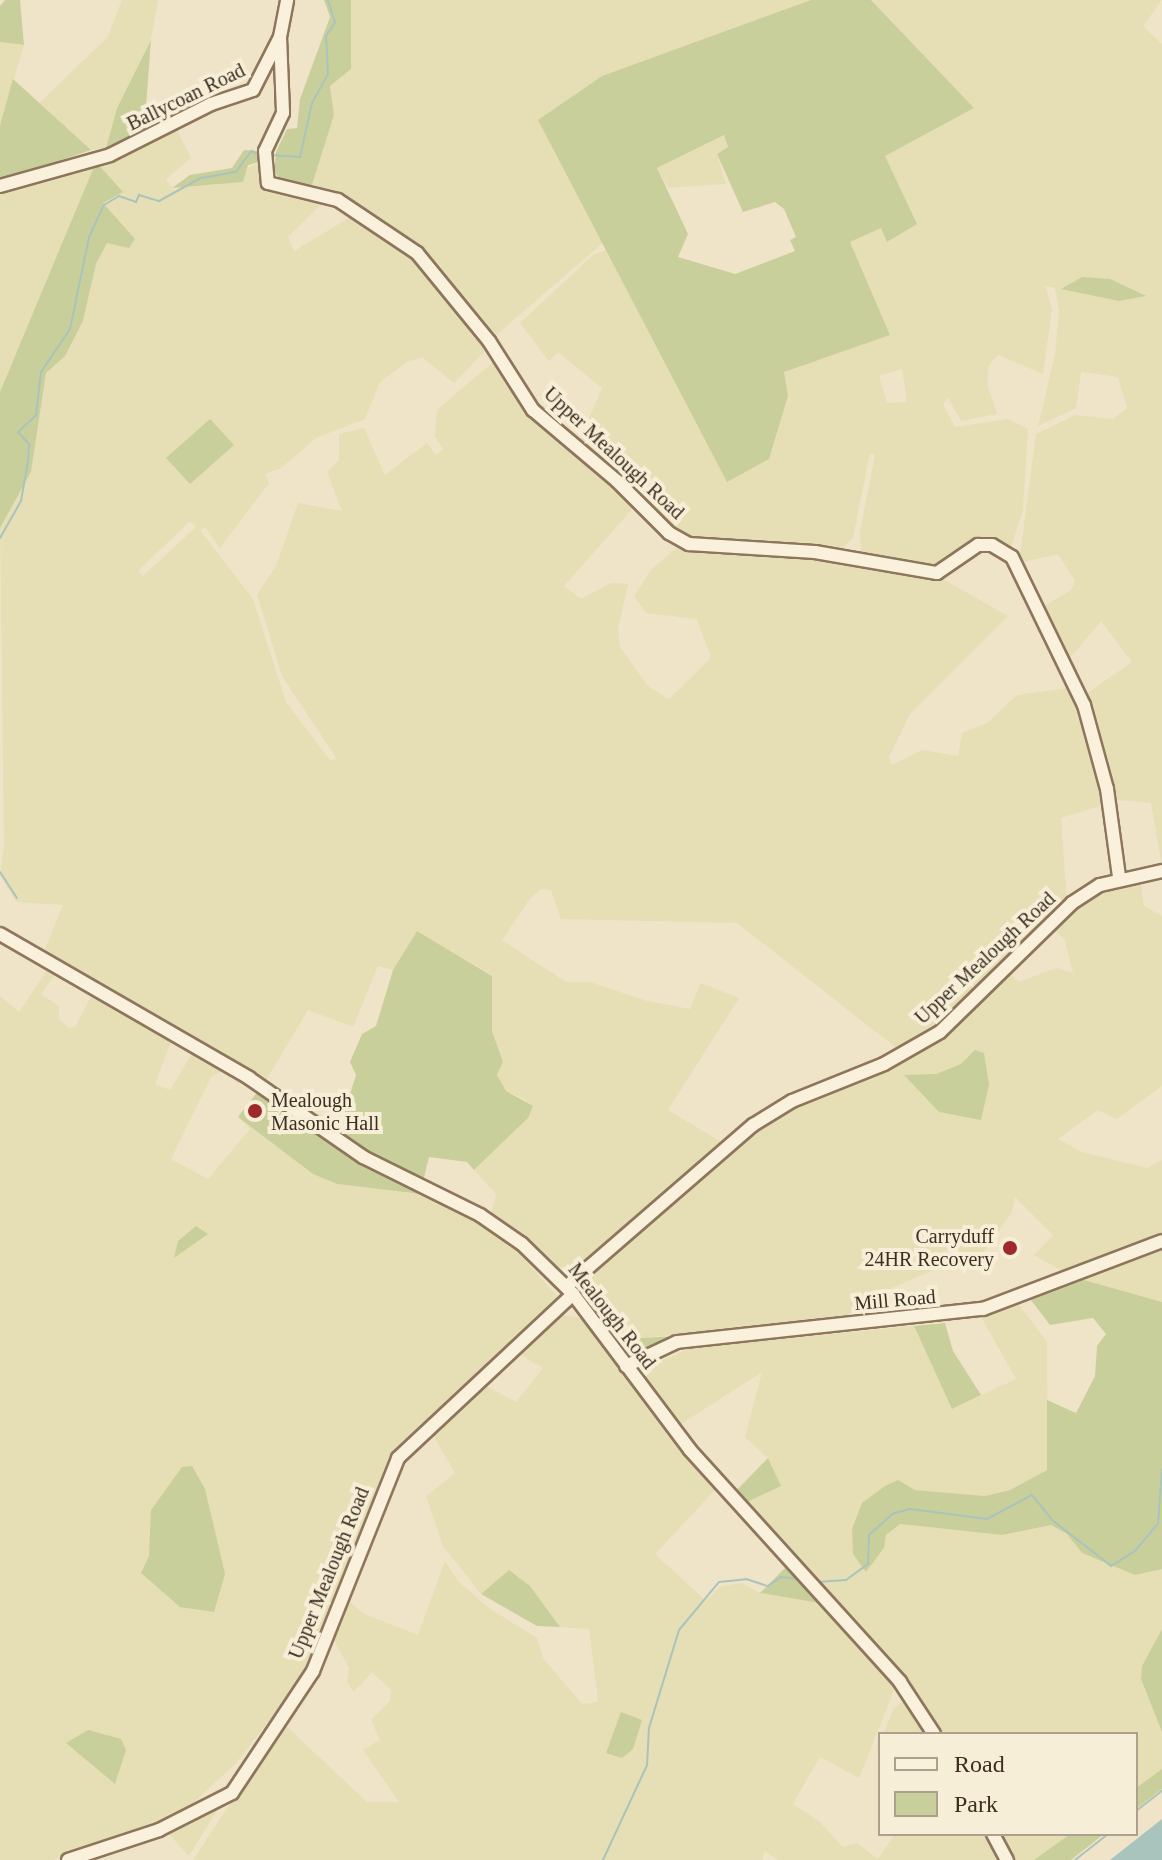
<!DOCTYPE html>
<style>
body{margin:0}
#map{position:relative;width:1162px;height:1860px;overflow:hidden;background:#f0e4c8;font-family:Georgia,serif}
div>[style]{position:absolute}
.farmland>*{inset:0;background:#e6deb5}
.green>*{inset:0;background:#c9cf9b}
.water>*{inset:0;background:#a9c4bc}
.stream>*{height:2px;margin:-1px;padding:0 1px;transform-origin:1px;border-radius:1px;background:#a9c4bc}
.roads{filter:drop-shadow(2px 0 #8d765c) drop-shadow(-2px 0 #8d765c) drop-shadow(0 2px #8d765c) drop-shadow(0 -2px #8d765c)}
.minor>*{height:12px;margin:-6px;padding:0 6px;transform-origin:6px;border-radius:6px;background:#faf1dc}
.dots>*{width:22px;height:22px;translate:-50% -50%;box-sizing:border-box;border:4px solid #f7eed8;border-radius:50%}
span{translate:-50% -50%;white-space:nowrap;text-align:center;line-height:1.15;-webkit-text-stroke:8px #f7eed8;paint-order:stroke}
.street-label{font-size:20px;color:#3d2e20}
.poi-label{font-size:20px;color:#3d2e20}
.left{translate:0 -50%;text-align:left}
.right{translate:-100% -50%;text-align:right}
.legend{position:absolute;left:878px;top:1732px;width:260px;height:104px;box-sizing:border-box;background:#f7eed8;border:2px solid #ada18e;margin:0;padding:10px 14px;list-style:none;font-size:24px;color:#3d2e20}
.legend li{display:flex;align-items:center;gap:16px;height:40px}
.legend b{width:40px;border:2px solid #ada18e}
</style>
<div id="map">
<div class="farmland">
<i style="clip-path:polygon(122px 0,158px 0,151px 40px,117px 108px,106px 148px,91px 150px,39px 103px,107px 38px)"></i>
<i style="clip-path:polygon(351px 0,811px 0,602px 76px,539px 120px,603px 243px,495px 336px,424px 253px,337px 193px,312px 185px,334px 115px,330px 86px,351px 69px)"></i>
<i style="clip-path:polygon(evenodd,871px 0,1162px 0,1143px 26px,1162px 44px,1162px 867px,1151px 803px,1118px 800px,1086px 694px,1132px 662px,1101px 621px,1065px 664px,1041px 608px,1071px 590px,1075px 581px,1058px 554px,1019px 563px,1036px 434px,1075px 415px,1113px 419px,1127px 408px,1118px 377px,1081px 372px,1076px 408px,1038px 426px,1055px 355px,1059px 311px,1055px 288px,1045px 286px,1052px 309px,1043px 374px,998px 355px,989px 365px,987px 383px,997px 414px,961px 421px,948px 398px,943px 404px,955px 427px,1008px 419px,1028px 429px,1023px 510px,1011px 547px,969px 543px,938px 569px,866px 558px,861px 551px,860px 532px,875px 455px,870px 453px,853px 538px,839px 551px,699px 539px,670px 530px,579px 441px,602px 388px,558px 352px,549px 361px,520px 323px,593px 255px,606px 250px,727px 481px,769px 459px,788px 396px,783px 372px,890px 335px,850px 242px,881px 228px,888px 241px,884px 156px,974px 108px,871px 0,902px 369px,907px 402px,887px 403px,879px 376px,902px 369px)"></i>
<i style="clip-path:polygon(0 42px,24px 45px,0 125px)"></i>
<i style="clip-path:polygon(evenodd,177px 130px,191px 158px,166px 179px,174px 190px,187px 183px,216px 185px,259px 162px,263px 186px,276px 194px,326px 200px,288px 237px,294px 251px,352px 216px,415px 257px,488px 348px,454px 383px,422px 357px,407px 362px,380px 382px,365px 419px,316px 438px,281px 468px,265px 474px,269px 483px,220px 548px,205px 527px,200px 530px,253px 599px,286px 702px,330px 760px,337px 759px,282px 676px,257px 595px,276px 566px,298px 503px,342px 511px,327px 472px,339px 460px,339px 434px,364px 428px,385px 475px,427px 443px,436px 455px,443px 449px,435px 437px,437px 410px,493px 362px,529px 414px,635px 506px,564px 586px,581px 599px,611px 583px,628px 584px,618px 629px,620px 647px,649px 687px,669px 699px,711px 658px,697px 619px,646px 613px,634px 596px,652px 569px,676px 548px,698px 549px,832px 558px,943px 579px,1008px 616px,910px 714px,889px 757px,892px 765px,922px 750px,958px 756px,962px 733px,987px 723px,1017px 695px,1069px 688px,1082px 710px,1107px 804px,1061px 818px,1067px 902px,938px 1029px,899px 1050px,737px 923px,561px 919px,551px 890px,541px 889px,529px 900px,502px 940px,566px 982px,590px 982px,647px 1001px,690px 1009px,701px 983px,739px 998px,668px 1110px,723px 1143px,577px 1267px,558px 1267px,491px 1215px,496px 1194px,474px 1170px,528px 1118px,526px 1100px,506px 1091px,497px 1075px,503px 1062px,492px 1031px,492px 975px,417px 931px,393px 970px,378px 966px,353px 1027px,308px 1010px,265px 1082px,44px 951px,63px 905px,16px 902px,0 875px,4px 847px,0 528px,31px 472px,46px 373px,65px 355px,83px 321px,96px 264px,107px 243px,96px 163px,0 392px,0 190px,116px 156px,177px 130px,190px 521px,196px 527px,143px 576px,138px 571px,190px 521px)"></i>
<i style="clip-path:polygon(724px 135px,728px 147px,717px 154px,726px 184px,668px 188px,657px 168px)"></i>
<i style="clip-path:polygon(1140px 878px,1144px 906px,1162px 916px,1162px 1086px,1117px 1119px,1098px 1110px,1058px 1139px,1082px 1152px,1147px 1168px,1162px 1160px,1162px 1236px,1066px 1273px,1034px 1255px,1053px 1235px,1015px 1197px,1012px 1212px,982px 1255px,958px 1259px,883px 1292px,842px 1319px,640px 1338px,627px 1334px,592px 1299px,588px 1280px,642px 1224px,775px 1118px,943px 1038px,1007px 972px,1019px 982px,1056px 968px,1073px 973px,1065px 940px,1053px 928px,1104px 889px)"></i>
<i style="clip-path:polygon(48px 969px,56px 973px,41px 994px,59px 1006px,59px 1019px,69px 1028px,75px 1027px,92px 995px,172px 1040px,155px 1084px,170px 1090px,193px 1052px,225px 1069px,211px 1077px,171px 1159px,208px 1179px,250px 1129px,238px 1117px,313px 1174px,337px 1184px,421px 1194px,474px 1219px,510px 1243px,557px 1296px,402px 1447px,319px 1647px,303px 1677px,236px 1763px,190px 1806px,160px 1823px,69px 1850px,54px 1860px,0 1860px,0 996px,19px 1012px)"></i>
<i style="clip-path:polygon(1162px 1247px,1162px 1302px,1084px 1280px)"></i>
<i style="clip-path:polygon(1019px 1305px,1047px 1342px,1048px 1470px,1010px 1490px,985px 1496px,915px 1490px,853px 1554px,867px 1571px,884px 1548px,886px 1535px,899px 1524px,1002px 1535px,1051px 1525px,1067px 1534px,1082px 1553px,1135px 1575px,1162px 1569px,1162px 1629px,1142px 1666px,1141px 1679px,1162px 1732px,1162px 1769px,1136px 1788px,1136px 1734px,939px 1734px,908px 1683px,743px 1504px,780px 1486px,768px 1458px,745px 1437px,762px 1372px,678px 1426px,647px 1385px,643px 1369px,691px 1348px,914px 1326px,952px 1409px,1016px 1379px,980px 1315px)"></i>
<i style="clip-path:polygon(562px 1315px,581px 1318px,716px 1489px,655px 1554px,706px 1601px,721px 1586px,742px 1583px,760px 1593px,819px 1603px,896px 1685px,859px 1778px,820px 1757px,793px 1804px,820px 1822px,843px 1847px,857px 1843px,878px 1859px,895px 1834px,987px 1834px,1002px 1860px,778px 1860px,764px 1851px,763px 1860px,193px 1860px,283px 1723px,367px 1802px,399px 1802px,363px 1750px,380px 1740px,371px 1720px,390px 1701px,391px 1690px,372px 1672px,354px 1692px,347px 1682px,349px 1668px,333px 1638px,349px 1601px,364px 1614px,418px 1635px,445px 1561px,458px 1581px,489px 1608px,537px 1638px,543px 1658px,582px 1704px,598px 1702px,589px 1629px,560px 1627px,530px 1586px,509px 1570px,481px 1594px,443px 1546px,426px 1496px,455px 1473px,433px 1435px,486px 1386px,516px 1402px,543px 1368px,519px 1354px)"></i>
<i style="clip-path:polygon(906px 1699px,928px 1734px,883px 1734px,894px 1708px)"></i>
<i style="clip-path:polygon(218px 1809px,189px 1856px,166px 1831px)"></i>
<i style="clip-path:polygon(999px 1834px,1070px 1834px,1034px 1860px,1015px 1860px)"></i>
</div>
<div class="green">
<i style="clip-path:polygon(5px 0,20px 0,24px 45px,0 42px,0 6px)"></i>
<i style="clip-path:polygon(324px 0,351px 0,351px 69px,330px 86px,334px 115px,312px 185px,283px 183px,274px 171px,276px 152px,287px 129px,297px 128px,300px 99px,330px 17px)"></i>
<i style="clip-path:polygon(evenodd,811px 0,871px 0,974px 108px,885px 156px,917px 224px,887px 242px,881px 228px,850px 242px,890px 335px,784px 372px,788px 396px,769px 459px,727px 482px,538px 120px,602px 76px,811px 0,724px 135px,728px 147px,717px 154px,743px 212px,775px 202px,784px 209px,796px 237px,790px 240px,795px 251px,735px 274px,678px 257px,688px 234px,657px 168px,724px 135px)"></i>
<i style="clip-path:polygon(151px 40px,144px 134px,106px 148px,117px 108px)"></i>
<i style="clip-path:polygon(13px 79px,91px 150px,0 181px,0 125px)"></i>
<i style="clip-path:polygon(244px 150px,258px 151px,259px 162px,248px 165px,243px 182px,172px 188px,190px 175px,232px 168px)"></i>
<i style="clip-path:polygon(96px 162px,123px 192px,103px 203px,135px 239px,129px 248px,107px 243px,96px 264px,83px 321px,65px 356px,46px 373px,31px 472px,0 528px,0 392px)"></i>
<i style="clip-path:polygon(1082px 277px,1110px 279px,1146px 296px,1119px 301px,1061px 289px)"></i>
<i style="clip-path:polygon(210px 419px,234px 445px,190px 484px,166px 458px)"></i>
<i style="clip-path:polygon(417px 931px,492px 976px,492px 1031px,503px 1062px,497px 1075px,506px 1091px,533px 1106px,528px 1118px,474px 1170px,467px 1162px,429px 1157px,423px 1181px,390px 1167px,338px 1133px,356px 1075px,350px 1062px,362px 1034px,376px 1026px,393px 970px)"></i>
<i style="clip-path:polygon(975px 1050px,984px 1053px,989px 1085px,981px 1120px,939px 1112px,904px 1075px,936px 1074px,961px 1064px)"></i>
<i style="clip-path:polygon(259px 1090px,379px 1172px,421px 1194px,337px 1184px,313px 1174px,238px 1117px)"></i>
<i style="clip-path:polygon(642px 1224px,588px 1279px,592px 1299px,627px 1334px,640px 1338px,677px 1336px,631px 1354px,622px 1351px,581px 1291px,583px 1279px)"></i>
<i style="clip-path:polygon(196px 1226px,208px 1234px,174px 1258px,178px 1241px)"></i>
<i style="clip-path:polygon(1084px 1280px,1162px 1302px,1162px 1569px,1135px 1575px,1082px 1553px,1067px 1534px,1051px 1525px,1002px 1535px,900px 1524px,886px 1535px,884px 1548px,866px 1572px,853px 1554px,852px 1529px,862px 1503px,885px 1486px,898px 1480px,915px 1490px,985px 1496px,1010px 1490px,1047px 1470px,1047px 1400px,1076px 1413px,1095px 1376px,1097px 1346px,1106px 1334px,1093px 1318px,1050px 1325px,1031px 1300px)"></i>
<i style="clip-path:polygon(945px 1323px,953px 1351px,981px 1395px,952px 1409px,914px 1326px)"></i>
<i style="clip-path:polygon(768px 1458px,781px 1486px,743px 1504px,734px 1493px)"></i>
<i style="clip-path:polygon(192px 1466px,205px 1489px,225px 1574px,214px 1612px,180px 1607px,141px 1573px,149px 1556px,151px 1510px,182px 1467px)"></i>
<i style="clip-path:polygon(786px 1567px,819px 1603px,760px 1593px)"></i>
<i style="clip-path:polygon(509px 1570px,530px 1586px,560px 1627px,537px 1626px,481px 1594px)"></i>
<i style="clip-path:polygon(1162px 1629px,1162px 1732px,1141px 1679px,1142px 1666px)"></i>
<i style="clip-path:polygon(621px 1712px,642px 1720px,633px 1749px,622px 1758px,606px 1753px)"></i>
<i style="clip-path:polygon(88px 1730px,121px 1739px,126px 1750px,115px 1784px,66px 1743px)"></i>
<i style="clip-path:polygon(1162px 1769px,1162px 1789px,1136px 1809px,1136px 1788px)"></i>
<i style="clip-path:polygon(1070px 1834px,1104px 1834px,1071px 1860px,1034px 1860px)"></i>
</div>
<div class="water">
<i style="clip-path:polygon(1162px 1819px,1162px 1860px,1110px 1860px)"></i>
</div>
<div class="stream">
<i style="left:270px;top:155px;width:30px;rotate:4deg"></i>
<i style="left:300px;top:157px;width:55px;rotate:-77.5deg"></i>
<i style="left:312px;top:103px;width:33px;rotate:-61deg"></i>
<i style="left:328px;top:74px;width:38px;rotate:-93deg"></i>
<i style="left:326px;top:36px;width:17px;rotate:-57deg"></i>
<i style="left:335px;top:22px;width:23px;rotate:-108deg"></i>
<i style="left:0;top:538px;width:43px;rotate:-60.4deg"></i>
<i style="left:21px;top:501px;width:39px;rotate:-80deg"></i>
<i style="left:28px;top:463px;width:19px;rotate:-87deg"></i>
<i style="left:29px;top:444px;width:16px;rotate:-133deg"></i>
<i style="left:18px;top:432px;width:25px;rotate:-43deg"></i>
<i style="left:36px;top:415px;width:43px;rotate:-83.4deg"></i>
<i style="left:41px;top:372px;width:52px;rotate:-56deg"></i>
<i style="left:70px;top:329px;width:94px;rotate:-78.3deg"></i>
<i style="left:89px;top:237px;width:35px;rotate:-65deg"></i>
<i style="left:104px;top:205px;width:17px;rotate:-31deg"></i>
<i style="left:119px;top:196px;width:18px;rotate:19deg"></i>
<i style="left:136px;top:202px;width:8px;rotate:-67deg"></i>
<i style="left:139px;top:195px;width:21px;rotate:17deg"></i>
<i style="left:159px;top:201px;width:48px;rotate:-28.7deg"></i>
<i style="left:201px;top:178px;width:36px;rotate:-10deg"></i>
<i style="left:236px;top:172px;width:26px;rotate:-54deg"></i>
<i style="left:251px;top:151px;width:9px;rotate:21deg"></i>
<i style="left:0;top:872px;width:31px;rotate:57deg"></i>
<i style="left:817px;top:1582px;width:29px;rotate:-4deg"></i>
<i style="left:846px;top:1580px;width:27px;rotate:-36deg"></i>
<i style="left:868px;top:1564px;width:29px;rotate:-88deg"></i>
<i style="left:869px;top:1535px;width:31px;rotate:-42deg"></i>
<i style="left:892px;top:1514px;width:19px;rotate:-16deg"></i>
<i style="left:910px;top:1509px;width:78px;rotate:7.4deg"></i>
<i style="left:987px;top:1519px;width:51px;rotate:-28.1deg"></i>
<i style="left:1032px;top:1495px;width:32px;rotate:51deg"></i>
<i style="left:1052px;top:1520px;width:75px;rotate:37.9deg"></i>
<i style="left:1111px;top:1566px;width:28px;rotate:-32deg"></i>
<i style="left:1135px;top:1551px;width:35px;rotate:-50deg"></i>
<i style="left:1158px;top:1524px;width:55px;rotate:-85.8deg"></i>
<i style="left:1136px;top:1811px;width:33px;rotate:-38deg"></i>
<i style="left:603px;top:1860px;width:105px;rotate:-65.1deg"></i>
<i style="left:647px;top:1765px;width:37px;rotate:-87deg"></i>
<i style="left:649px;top:1728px;width:102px;rotate:-73deg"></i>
<i style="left:679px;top:1630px;width:62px;rotate:-50.2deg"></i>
<i style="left:719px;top:1582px;width:27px;rotate:-6deg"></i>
<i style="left:746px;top:1579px;width:23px;rotate:18deg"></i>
<i style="left:768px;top:1586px;width:16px;rotate:-35deg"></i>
<i style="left:781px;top:1577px;width:18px;rotate:6deg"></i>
<i style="left:1075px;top:1860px;width:42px;rotate:-38.2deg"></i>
</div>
<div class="roads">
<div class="minor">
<i style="left:280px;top:37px;width:76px;rotate:87.7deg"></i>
<i style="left:283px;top:113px;width:42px;rotate:115.3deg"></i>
<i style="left:265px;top:151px;width:32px;rotate:85deg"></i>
<i style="left:268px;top:183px;width:72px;rotate:13.7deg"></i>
<i style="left:338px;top:200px;width:95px;rotate:33.9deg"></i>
<i style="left:417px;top:253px;width:114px;rotate:50.7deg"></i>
<i style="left:489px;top:341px;width:82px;rotate:57.5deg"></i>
<i style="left:533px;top:410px;width:110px;rotate:40.2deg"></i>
<i style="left:617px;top:481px;width:74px;rotate:45deg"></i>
<i style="left:669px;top:533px;width:23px;rotate:29deg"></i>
<i style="left:689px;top:544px;width:126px;rotate:3.6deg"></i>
<i style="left:815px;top:552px;width:124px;rotate:9.8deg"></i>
<i style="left:937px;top:573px;width:50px;rotate:-34.3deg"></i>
<i style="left:978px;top:545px;width:14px"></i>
<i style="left:992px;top:545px;width:23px;rotate:31deg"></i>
<i style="left:1012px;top:557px;width:165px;rotate:64.1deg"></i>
<i style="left:1084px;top:705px;width:87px;rotate:74.7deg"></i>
<i style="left:1107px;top:789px;width:89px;rotate:82.2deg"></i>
<i style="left:0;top:186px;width:114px;rotate:-15.7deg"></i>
<i style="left:110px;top:155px;width:113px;rotate:-26.8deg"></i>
<i style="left:211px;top:104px;width:44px;rotate:-18.4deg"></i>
<i style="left:253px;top:90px;width:59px;rotate:-63deg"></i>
<i style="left:280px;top:37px;width:38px;rotate:-79deg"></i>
<i style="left:0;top:934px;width:288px;rotate:30deg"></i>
<i style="left:249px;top:1078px;width:139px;rotate:34.7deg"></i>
<i style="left:363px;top:1157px;width:131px;rotate:26.4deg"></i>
<i style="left:480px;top:1215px;width:51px;rotate:34.6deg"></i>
<i style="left:522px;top:1244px;width:71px;rotate:44.4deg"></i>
<i style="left:573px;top:1294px;width:195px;rotate:53.1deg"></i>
<i style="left:690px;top:1450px;width:313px;rotate:47.8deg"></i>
<i style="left:900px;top:1682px;width:62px;rotate:56.8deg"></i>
<i style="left:567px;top:1286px;width:246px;rotate:-40.9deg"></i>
<i style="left:753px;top:1125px;width:46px;rotate:-31.6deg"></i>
<i style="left:792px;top:1101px;width:99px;rotate:-21.9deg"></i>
<i style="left:884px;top:1064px;width:64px;rotate:-29.7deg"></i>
<i style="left:940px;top:1032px;width:185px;rotate:-44.3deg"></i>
<i style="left:1072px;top:903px;width:33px;rotate:-33deg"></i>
<i style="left:1100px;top:885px;width:64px;rotate:-12.7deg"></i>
<i style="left:626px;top:1366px;width:56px;rotate:-25.2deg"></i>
<i style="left:677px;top:1342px;width:308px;rotate:-6.2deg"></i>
<i style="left:983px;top:1309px;width:191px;rotate:-20.8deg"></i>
<i style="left:993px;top:1834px;width:30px;rotate:62deg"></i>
<i style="left:68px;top:1860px;width:96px;rotate:-18.2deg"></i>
<i style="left:159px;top:1830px;width:82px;rotate:-26.9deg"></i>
<i style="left:232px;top:1793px;width:146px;rotate:-56.4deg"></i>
<i style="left:313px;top:1671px;width:229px;rotate:-68.2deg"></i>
<i style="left:398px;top:1458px;width:240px;rotate:-43.1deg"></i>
</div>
</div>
<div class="dots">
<i style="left:255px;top:1111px;background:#9e2a2b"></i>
<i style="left:1010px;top:1248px;background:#9e2a2b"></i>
</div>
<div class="street-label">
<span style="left:186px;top:97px;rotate:-26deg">Ballycoan Road</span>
<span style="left:614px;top:453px;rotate:43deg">Upper Mealough Road</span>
<span style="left:985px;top:958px;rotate:-43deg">Upper Mealough Road</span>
<span style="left:895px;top:1300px;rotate:-5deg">Mill Road</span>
<span style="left:612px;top:1316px;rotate:52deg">Mealough Road</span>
<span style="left:329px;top:1573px;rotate:-68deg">Upper Mealough Road</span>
</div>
<div class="poi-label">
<span class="left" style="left:271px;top:1112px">Mealough<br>Masonic Hall</span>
<span class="right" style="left:994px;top:1248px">Carryduff<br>24HR Recovery</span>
</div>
<ul class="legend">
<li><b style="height:10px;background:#faf1dc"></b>Road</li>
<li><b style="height:22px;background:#c9cf9b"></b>Park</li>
</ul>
</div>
